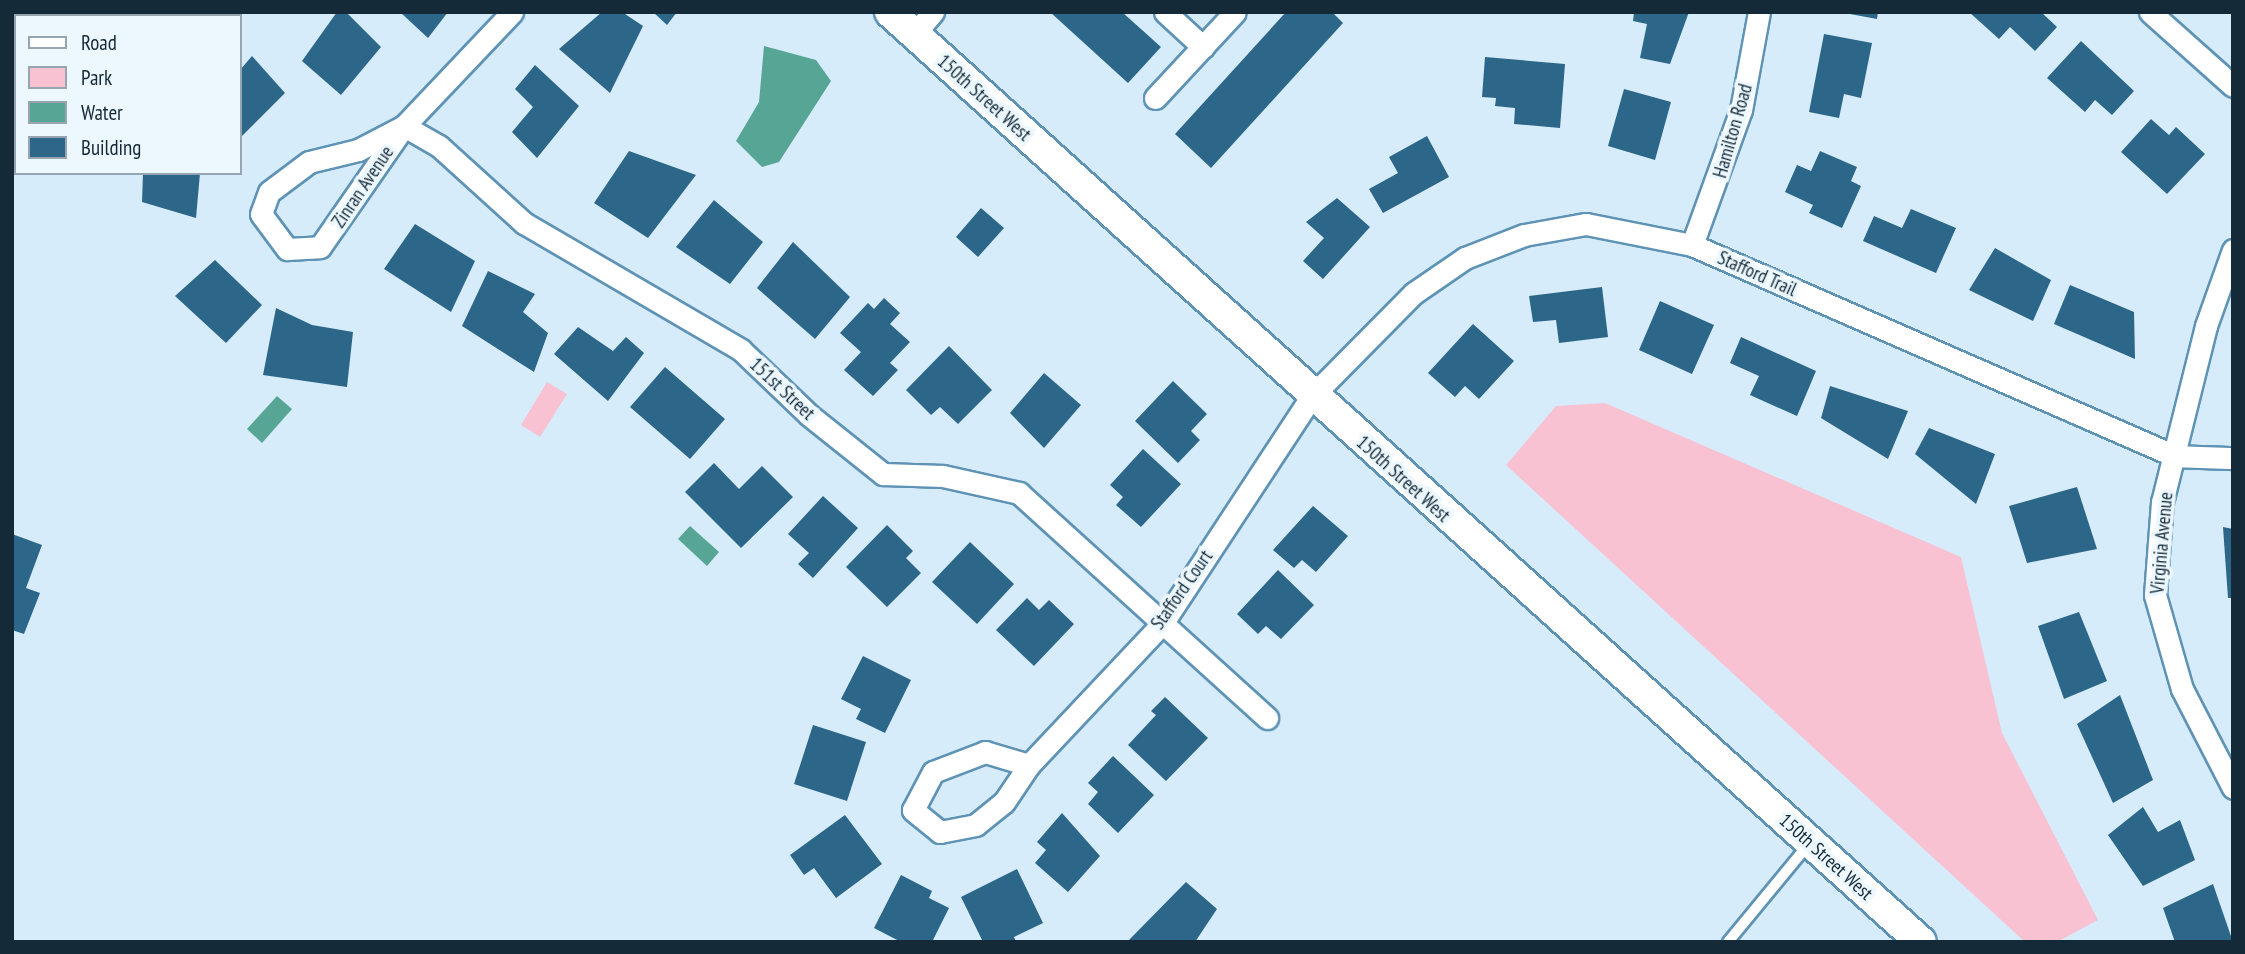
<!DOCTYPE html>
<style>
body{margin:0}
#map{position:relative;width:2245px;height:954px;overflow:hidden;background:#d6ecfa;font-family:"PT Sans Narrow",sans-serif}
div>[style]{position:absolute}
.green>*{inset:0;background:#f8c2d3}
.water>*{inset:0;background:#57a594}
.building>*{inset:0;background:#2c6688}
.roads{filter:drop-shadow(2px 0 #5f93b5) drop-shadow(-2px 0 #5f93b5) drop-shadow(0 2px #5f93b5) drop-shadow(0 -2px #5f93b5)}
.lane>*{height:10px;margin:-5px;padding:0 5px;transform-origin:5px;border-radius:5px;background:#fff}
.street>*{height:21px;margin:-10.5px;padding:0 10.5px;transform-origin:10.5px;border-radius:10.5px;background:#fff}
.secondary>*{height:30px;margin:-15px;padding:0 15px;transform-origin:15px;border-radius:15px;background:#fff}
span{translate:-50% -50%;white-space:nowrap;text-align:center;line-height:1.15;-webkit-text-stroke:7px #ecf7fe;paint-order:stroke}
.street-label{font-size:19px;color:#142a38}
.frame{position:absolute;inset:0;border:14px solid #142a38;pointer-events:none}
.legend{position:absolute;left:14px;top:14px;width:228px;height:161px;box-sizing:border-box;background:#ecf7fe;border:2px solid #96a5af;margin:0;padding:9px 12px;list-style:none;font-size:21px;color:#142a38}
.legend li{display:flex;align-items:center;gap:14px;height:35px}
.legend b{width:35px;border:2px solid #96a5af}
</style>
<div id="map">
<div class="green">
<i style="clip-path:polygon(547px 382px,567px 394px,540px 437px,521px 425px)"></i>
<i style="clip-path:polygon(1605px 403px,1961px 557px,2002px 733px,2098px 920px,2057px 942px,2025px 942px,1506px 465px,1556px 406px)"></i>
</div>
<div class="water">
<i style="clip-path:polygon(764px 46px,816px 60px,831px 81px,779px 162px,762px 167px,736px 141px,759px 102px)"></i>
<i style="clip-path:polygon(277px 396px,292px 409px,262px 443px,247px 429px)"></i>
<i style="clip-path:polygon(690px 526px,719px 552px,707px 566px,678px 539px)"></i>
</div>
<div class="building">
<i style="clip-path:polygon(337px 12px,346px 12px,381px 47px,341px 95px,302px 61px)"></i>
<i style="clip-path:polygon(400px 12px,448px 12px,428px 38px)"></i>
<i style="clip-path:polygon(602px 12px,622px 12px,643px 26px,610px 93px,559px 49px)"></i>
<i style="clip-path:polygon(653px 12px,677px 12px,667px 25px)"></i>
<i style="clip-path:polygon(1050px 12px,1122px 12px,1161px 47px,1128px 83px)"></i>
<i style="clip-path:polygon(1286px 12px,1332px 12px,1343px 23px,1211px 168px,1175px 134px)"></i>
<i style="clip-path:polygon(1634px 12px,1689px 12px,1670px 64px,1640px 58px,1647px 24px,1633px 21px)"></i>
<i style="clip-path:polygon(1839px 12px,1878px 12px,1877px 19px)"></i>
<i style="clip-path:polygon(1969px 12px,2041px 12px,2057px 27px,2035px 51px,2010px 27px,1999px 39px)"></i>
<i style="clip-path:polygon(1824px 34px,1872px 43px,1861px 98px,1844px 94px,1839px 118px,1809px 112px)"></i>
<i style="clip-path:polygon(2081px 41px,2134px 91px,2112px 115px,2095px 100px,2085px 112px,2047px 78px)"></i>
<i style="clip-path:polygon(252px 56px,285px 93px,240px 138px,240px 70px)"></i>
<i style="clip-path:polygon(1485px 57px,1565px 64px,1560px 128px,1514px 124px,1515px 108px,1495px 106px,1496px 98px,1482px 97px)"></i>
<i style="clip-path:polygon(535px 65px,579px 106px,537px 158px,512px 132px,533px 107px,515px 89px)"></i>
<i style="clip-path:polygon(1624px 89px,1671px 102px,1655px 160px,1608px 146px)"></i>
<i style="clip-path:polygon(2151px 119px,2169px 135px,2176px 127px,2205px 154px,2167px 194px,2121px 152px)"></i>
<i style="clip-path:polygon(1427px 136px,1449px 177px,1383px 213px,1369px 189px,1398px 173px,1389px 157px)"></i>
<i style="clip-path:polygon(629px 151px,696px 175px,648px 238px,594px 203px)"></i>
<i style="clip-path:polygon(1820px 151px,1857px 167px,1851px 181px,1861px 186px,1842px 228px,1809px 213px,1813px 205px,1785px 192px,1797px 165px,1811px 171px)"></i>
<i style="clip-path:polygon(143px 173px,200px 173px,196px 218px,142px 202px)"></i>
<i style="clip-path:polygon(1337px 198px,1370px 227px,1323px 279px,1303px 261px,1324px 238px,1306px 222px)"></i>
<i style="clip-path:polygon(714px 200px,763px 242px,730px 284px,676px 247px)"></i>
<i style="clip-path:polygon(981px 208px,1004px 228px,978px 257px,956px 237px)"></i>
<i style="clip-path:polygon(1911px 209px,1956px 228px,1936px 273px,1863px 241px,1874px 216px,1902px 228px)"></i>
<i style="clip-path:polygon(415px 224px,475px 261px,451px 312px,384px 269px)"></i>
<i style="clip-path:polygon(793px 242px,850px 297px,815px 339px,757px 288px)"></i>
<i style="clip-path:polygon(1995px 248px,2051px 280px,2033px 321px,1969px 290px)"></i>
<i style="clip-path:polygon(215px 260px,262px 305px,226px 343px,175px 296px)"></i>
<i style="clip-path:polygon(488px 271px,535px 294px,523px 312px,548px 333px,534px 372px,462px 326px)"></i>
<i style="clip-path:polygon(2070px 285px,2134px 312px,2135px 359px,2054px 324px)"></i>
<i style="clip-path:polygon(1602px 287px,1608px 337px,1559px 343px,1556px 320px,1533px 322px,1529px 296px)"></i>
<i style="clip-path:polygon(884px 298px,900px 313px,890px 324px,910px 342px,890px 363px,898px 370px,873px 396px,844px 370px,861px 352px,840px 333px,868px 303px,874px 309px)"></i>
<i style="clip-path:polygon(1660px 301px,1714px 325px,1692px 374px,1639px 350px)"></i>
<i style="clip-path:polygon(276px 308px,312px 325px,353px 332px,347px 387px,263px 375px)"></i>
<i style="clip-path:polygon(1473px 324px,1514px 361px,1479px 399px,1465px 386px,1455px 397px,1428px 373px)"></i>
<i style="clip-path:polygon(578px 327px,613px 351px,626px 337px,644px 353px,608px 401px,554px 354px)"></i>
<i style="clip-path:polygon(1741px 337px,1816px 371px,1797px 416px,1750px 395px,1759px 376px,1730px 363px)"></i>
<i style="clip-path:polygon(949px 346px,992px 390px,958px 424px,940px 407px,931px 415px,906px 390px)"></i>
<i style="clip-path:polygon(665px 367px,725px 419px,690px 459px,630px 407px)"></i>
<i style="clip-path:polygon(1044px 373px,1081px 405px,1044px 448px,1010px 413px)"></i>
<i style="clip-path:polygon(1173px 381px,1207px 414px,1191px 431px,1200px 440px,1178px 463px,1135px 421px)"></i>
<i style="clip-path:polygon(1830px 386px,1908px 411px,1888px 459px,1821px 418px)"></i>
<i style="clip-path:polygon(1929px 428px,1995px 454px,1976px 504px,1915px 454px)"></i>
<i style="clip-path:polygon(1143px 449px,1181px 484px,1141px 527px,1116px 505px,1123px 497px,1110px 485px)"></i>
<i style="clip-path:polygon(714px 463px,739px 489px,762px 466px,793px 497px,741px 548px,685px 492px)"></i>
<i style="clip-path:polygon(2077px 487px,2097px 549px,2027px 563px,2009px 506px)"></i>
<i style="clip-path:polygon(823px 496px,858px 528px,813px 578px,798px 564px,809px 553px,788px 534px)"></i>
<i style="clip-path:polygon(1313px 506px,1348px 536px,1316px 572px,1302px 560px,1294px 568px,1273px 550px)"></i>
<i style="clip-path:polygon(887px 525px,913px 551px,906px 558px,921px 573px,887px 607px,846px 567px)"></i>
<i style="clip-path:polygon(2223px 527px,2233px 529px,2233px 598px,2228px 598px)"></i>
<i style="clip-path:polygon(12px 534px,42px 545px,26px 588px,40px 593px,24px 634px,12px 630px)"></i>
<i style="clip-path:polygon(970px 542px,1014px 584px,977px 624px,932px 582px)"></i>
<i style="clip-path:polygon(1278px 570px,1314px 605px,1281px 639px,1266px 626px,1258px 634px,1237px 614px)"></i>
<i style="clip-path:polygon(1027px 598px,1039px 610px,1049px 600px,1074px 624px,1034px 666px,996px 630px)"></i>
<i style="clip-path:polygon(2079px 612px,2107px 681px,2064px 699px,2038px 626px)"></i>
<i style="clip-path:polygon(863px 656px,911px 680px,885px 733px,856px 719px,861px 709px,841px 699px)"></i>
<i style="clip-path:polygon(2120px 695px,2153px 780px,2113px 803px,2077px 724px)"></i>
<i style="clip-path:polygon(1165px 697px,1208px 738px,1166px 781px,1128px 745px,1156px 715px,1151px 711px)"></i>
<i style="clip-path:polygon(813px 725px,866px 742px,847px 801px,794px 784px)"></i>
<i style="clip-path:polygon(1113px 756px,1154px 795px,1118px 833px,1088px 804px,1098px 792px,1088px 783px)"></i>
<i style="clip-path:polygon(2143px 807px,2158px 832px,2180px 820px,2195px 860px,2143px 886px,2108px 835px)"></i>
<i style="clip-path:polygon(1062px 813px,1100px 856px,1068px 892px,1035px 863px,1046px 850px,1037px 842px)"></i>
<i style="clip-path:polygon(845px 815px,882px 864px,836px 898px,814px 868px,804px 875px,790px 855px)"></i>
<i style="clip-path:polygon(1017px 869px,1043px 923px,1014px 937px,1016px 942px,983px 942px,961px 897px)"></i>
<i style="clip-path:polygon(901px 875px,932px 891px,929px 898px,949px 908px,932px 942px,901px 942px,874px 928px)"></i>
<i style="clip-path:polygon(1186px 882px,1217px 909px,1195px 942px,1127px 942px)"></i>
<i style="clip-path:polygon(2213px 884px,2233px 942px,2175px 942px,2163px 908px)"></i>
</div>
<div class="roads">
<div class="lane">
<i style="left:1728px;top:942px;width:126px;rotate:-50.5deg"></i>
</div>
<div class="street">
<i style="left:1165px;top:12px;width:52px;rotate:42.6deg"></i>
<i style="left:2150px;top:12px;width:111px;rotate:41.7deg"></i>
<i style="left:914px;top:34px;width:29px;rotate:-49deg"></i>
<i style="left:1155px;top:98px;width:117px;rotate:-47.1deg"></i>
<i style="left:404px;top:126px;width:40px;rotate:29.7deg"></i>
<i style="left:439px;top:146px;width:115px;rotate:42.2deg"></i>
<i style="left:524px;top:223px;width:251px;rotate:30.3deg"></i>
<i style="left:741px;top:350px;width:94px;rotate:43.7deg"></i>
<i style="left:809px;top:415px;width:95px;rotate:38.6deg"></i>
<i style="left:883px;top:474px;width:60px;rotate:1.9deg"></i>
<i style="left:943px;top:476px;width:78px;rotate:12.6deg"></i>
<i style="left:1019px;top:493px;width:335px;rotate:42.2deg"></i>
<i style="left:404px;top:126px;width:52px;rotate:152.4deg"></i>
<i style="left:358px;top:150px;width:50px;rotate:166.2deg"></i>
<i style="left:309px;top:162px;width:50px;rotate:143.1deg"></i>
<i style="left:269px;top:192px;width:23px;rotate:110deg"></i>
<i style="left:261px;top:214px;width:44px;rotate:53.4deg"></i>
<i style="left:287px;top:249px;width:33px;rotate:-3deg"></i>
<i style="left:320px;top:247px;width:147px;rotate:-55.2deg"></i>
<i style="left:404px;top:126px;width:157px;rotate:-46.5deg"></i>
<i style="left:1692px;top:245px;width:144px;rotate:-70.1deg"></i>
<i style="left:1741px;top:110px;width:100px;rotate:-79.6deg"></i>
<i style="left:2233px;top:250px;width:81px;rotate:109.6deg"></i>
<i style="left:2206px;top:326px;width:181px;rotate:104deg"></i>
<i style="left:2162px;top:502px;width:93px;rotate:94.3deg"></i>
<i style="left:2155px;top:595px;width:98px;rotate:74deg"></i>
<i style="left:2182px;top:689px;width:111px;rotate:62.7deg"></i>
<i style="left:1029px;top:765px;width:45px;rotate:124deg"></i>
<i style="left:1004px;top:802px;width:36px;rotate:141deg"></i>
<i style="left:976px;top:825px;width:37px;rotate:169deg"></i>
<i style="left:940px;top:832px;width:35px;rotate:-141deg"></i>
<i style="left:913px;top:810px;width:43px;rotate:-62.2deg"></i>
<i style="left:933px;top:772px;width:56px;rotate:-21deg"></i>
<i style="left:985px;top:752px;width:46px;rotate:16.5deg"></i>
<i style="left:1029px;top:765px;width:194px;rotate:-46.7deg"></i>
<i style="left:1162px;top:624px;width:272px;rotate:-56.7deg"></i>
<i style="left:1311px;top:397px;width:146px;rotate:-45.3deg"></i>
<i style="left:1414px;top:293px;width:62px;rotate:-34.5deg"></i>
<i style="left:1465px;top:258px;width:63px;rotate:-21.3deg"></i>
<i style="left:1524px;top:235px;width:63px;rotate:-10.1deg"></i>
<i style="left:1586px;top:224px;width:108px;rotate:11.2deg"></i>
<i style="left:1692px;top:245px;width:527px;rotate:23.6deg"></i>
<i style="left:2175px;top:456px;width:58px;rotate:2deg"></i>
</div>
<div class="secondary">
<i style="left:890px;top:12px;width:1388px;rotate:42.05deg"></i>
</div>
</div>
<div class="street-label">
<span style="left:984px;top:98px;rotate:42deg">150th Street West</span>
<span style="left:1733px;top:131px;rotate:-74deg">Hamilton Road</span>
<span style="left:363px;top:187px;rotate:-56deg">Zinran Avenue</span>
<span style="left:1757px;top:274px;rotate:24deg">Stafford Trail</span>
<span style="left:782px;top:389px;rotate:43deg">151st Street</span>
<span style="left:1403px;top:479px;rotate:42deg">150th Street West</span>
<span style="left:2162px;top:543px;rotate:-85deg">Virginia Avenue</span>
<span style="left:1182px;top:590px;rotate:-55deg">Stafford Court</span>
<span style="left:1826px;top:857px;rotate:42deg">150th Street West</span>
</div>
<div class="frame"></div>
<ul class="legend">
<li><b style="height:9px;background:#fff"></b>Road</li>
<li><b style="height:19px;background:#f8c2d3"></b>Park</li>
<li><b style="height:19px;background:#57a594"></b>Water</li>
<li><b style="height:19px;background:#2c6688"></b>Building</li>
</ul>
</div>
